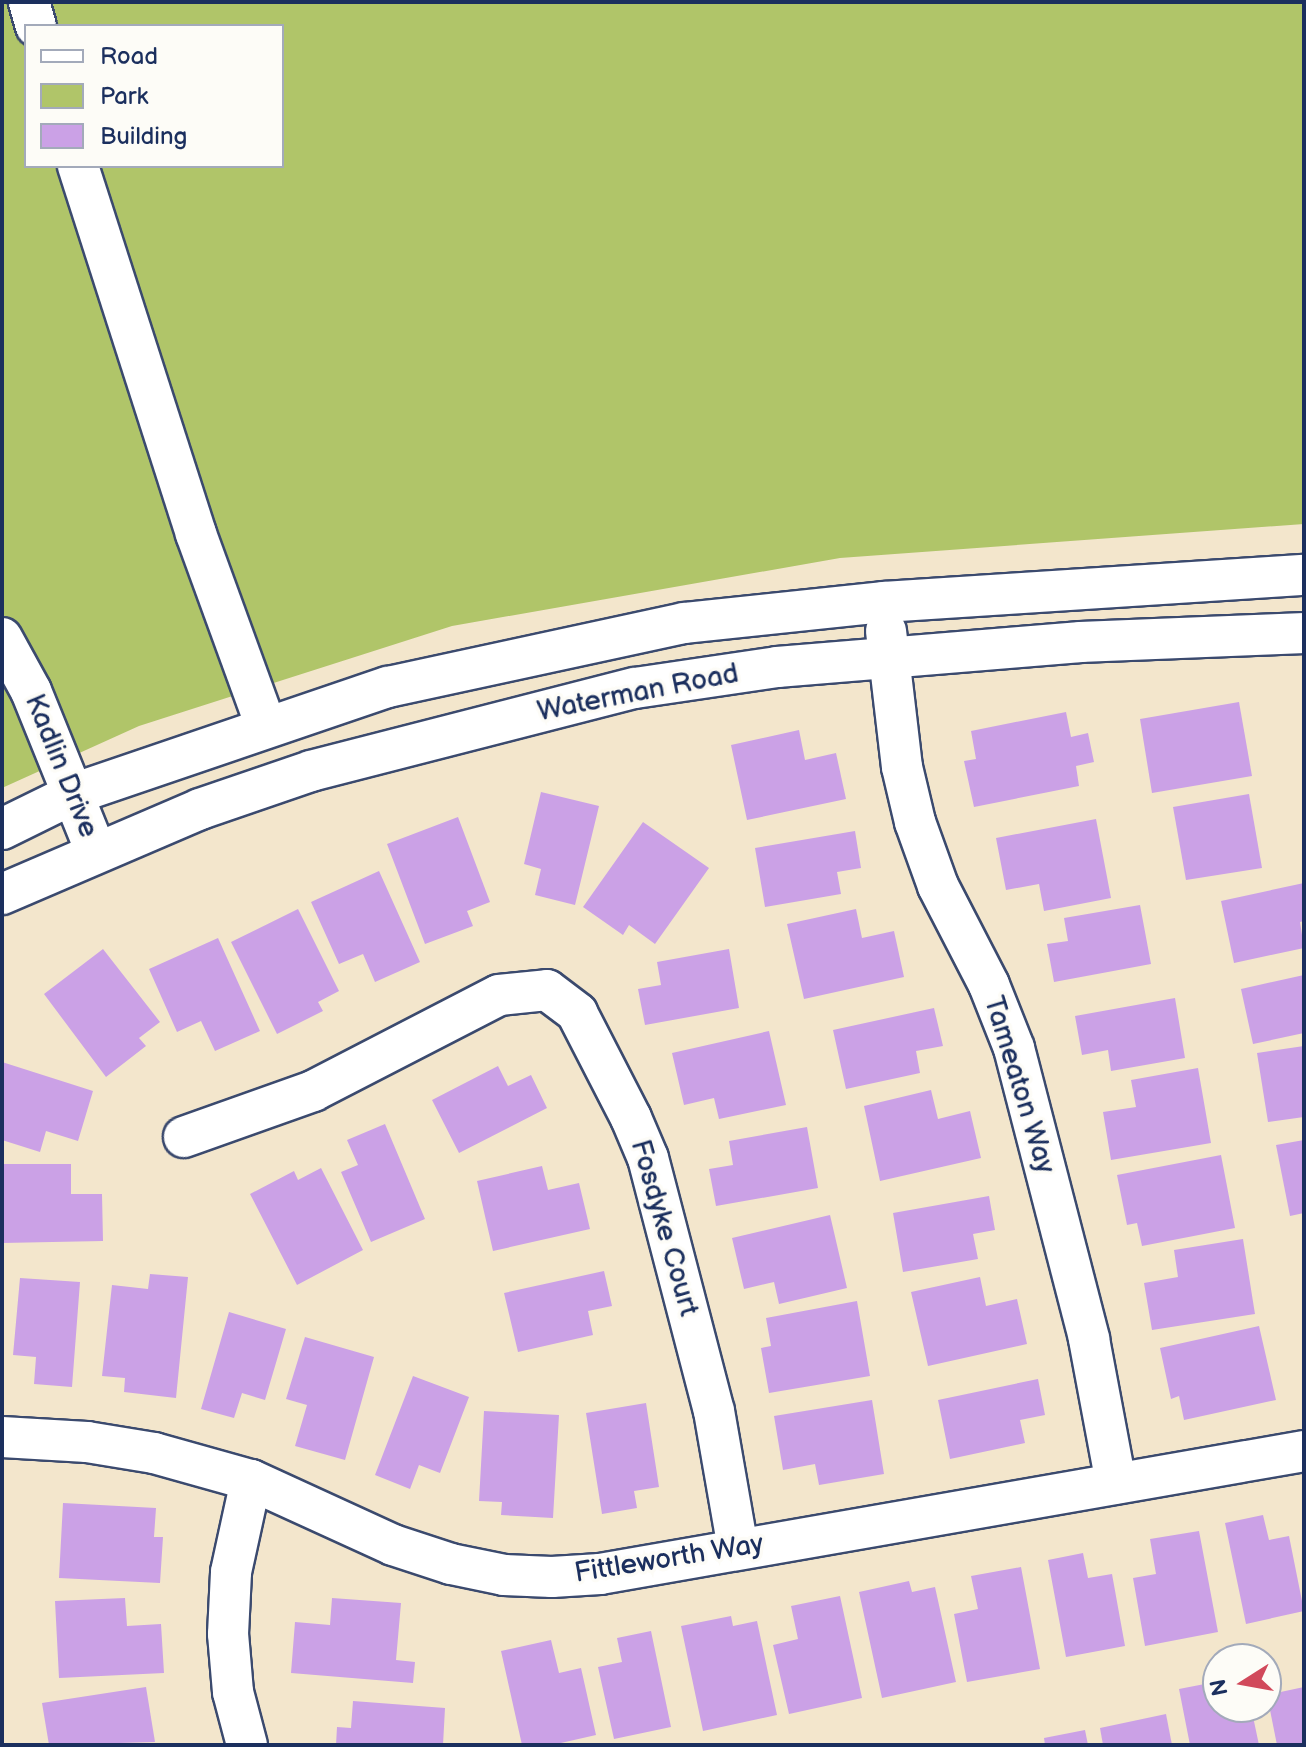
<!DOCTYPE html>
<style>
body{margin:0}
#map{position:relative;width:1306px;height:1747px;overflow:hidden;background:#f3e6cc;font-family:"Balsamiq Sans",sans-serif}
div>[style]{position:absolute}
.green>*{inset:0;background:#b0c569}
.building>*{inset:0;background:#cba1e6}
.roads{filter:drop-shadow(2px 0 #3b4a6e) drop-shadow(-2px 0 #3b4a6e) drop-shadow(0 2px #3b4a6e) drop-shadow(0 -2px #3b4a6e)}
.minor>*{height:40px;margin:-20px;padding:0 20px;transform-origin:20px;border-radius:20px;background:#fff}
span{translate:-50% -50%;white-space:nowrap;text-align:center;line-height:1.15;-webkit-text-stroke:7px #fdfcf7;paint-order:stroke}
.street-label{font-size:28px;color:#1b2f5e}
.frame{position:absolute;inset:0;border:4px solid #1b2f5e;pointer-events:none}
.legend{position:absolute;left:24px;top:24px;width:260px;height:144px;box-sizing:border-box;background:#fdfcf7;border:2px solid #a3aaba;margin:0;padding:10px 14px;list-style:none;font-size:24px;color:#1b2f5e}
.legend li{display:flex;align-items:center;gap:16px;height:40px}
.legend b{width:40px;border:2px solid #a3aaba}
.north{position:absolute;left:1202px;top:1643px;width:80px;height:80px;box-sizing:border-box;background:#fdfcf7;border:2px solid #a3aaba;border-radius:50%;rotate:259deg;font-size:22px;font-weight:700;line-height:32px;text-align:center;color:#1b2f5e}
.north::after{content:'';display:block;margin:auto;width:28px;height:36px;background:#d1495b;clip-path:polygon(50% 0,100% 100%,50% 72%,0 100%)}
</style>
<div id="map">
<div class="green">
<i style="clip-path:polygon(evenodd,2px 2px,1304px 2px,1304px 524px,840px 558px,452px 626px,139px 726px,2px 788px,2px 2px,26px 26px,282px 26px,282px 166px,26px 166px,26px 26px)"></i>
</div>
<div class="building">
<i style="clip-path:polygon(1239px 702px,1252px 776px,1152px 793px,1140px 719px)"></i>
<i style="clip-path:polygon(1066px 712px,1071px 737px,1088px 733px,1094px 762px,1076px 766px,1079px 786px,974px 807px,964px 761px,976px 759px,971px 731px)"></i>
<i style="clip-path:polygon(799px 730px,805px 760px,836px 753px,846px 799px,747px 820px,731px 745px)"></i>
<i style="clip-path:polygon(541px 792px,599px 806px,575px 905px,535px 895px,541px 869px,524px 864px)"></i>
<i style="clip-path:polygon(1249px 794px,1262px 868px,1186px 880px,1173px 807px)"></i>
<i style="clip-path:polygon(458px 817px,490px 902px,467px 911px,473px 926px,425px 944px,387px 844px)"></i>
<i style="clip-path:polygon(1096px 819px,1111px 898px,1044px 911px,1039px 884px,1006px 890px,996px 838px)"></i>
<i style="clip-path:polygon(643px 822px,709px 868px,655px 944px,629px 925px,623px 935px,583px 907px)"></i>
<i style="clip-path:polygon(855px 831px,861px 868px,837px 872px,841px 894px,765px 907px,755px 848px)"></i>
<i style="clip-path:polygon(379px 871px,420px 962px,375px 982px,363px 954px,339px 964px,311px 902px)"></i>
<i style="clip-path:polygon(1304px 883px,1304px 921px,1300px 922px,1304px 948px,1234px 963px,1221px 901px)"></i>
<i style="clip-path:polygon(1140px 905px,1151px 964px,1054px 982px,1047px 944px,1068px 941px,1064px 918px)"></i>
<i style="clip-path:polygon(298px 909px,339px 991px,318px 1002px,323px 1011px,277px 1034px,231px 942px)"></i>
<i style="clip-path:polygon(856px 909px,862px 938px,894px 931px,904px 977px,804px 999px,787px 924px)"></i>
<i style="clip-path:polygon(218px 938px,260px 1031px,215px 1051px,201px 1021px,177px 1032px,149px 969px)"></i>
<i style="clip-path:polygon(103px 949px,160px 1022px,139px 1038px,146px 1046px,106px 1077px,44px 994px)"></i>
<i style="clip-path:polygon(729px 949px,739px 1008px,645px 1025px,638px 989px,661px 985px,657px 962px)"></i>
<i style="clip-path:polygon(1304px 975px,1304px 1033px,1253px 1044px,1241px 989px)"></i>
<i style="clip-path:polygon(1175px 998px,1185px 1058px,1111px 1071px,1108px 1050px,1082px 1055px,1075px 1016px)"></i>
<i style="clip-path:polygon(934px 1008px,943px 1046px,916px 1051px,920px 1073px,846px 1089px,833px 1030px)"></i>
<i style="clip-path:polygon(769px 1031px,786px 1105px,719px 1119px,714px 1098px,684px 1105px,672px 1053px)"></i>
<i style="clip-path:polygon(1304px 1046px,1304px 1117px,1268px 1122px,1257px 1053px)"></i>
<i style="clip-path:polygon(2px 1062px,93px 1091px,78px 1141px,46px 1131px,40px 1152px,2px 1140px)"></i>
<i style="clip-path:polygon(498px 1066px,508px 1086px,531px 1075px,547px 1108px,459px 1153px,432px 1100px)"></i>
<i style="clip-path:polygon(1198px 1068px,1211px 1143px,1111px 1160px,1103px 1112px,1136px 1107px,1131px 1080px)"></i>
<i style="clip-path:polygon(931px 1090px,938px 1119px,970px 1111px,981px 1158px,880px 1181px,864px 1106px)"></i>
<i style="clip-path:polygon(385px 1124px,425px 1219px,371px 1242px,341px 1172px,358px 1165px,347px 1140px)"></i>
<i style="clip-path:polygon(807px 1127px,818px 1188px,716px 1206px,709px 1169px,733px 1165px,729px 1141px)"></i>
<i style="clip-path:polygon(1304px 1140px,1304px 1213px,1290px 1216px,1276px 1145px)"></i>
<i style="clip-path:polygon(1221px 1155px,1235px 1228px,1142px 1246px,1137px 1223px,1127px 1225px,1117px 1175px)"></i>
<i style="clip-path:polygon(2px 1164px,71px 1164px,71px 1194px,102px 1194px,103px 1241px,2px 1243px)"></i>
<i style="clip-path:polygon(542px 1166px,548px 1190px,579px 1183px,590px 1229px,493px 1251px,477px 1181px)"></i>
<i style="clip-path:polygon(321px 1168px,363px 1250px,297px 1285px,250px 1194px,294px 1171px,298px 1180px)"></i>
<i style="clip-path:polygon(989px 1196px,995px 1230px,973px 1234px,978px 1259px,903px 1272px,893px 1213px)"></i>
<i style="clip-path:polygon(830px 1215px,847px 1288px,779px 1304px,774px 1282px,744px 1289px,732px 1238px)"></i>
<i style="clip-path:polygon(1243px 1239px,1255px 1314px,1152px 1330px,1144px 1283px,1178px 1277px,1174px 1250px)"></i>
<i style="clip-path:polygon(604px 1271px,612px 1306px,588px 1311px,593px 1335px,518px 1352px,504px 1293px)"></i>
<i style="clip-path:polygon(150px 1274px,188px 1277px,176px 1398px,124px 1392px,125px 1378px,102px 1376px,112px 1285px,148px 1289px)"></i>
<i style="clip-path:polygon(980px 1277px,986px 1306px,1017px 1299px,1027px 1344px,928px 1366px,911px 1292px)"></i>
<i style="clip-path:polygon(20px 1278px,80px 1282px,72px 1387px,34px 1384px,36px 1357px,13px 1355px)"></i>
<i style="clip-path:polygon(857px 1301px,870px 1376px,769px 1393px,761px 1348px,771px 1346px,766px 1318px)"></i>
<i style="clip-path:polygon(229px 1312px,286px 1329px,265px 1400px,242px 1393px,234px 1418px,201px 1409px)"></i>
<i style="clip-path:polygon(1259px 1326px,1276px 1400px,1184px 1420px,1179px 1396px,1171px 1399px,1160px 1348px)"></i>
<i style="clip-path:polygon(305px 1337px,374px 1357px,345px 1460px,295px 1446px,307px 1405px,286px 1399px)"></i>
<i style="clip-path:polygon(413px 1376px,469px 1397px,440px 1473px,419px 1465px,410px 1489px,375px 1475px)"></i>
<i style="clip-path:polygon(1038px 1379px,1045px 1415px,1020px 1420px,1025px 1443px,950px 1459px,938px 1400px)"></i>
<i style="clip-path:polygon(872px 1400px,884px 1474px,819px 1485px,815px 1464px,783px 1470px,774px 1416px)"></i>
<i style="clip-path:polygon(646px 1403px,659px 1487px,634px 1491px,637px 1508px,602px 1514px,586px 1413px)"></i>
<i style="clip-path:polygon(484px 1411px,559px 1415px,553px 1518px,501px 1515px,502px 1502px,479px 1501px)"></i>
<i style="clip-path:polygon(63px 1503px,156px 1508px,154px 1537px,163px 1537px,160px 1583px,59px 1578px)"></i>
<i style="clip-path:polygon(1263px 1515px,1269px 1540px,1289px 1536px,1304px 1611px,1246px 1624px,1225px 1523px)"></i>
<i style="clip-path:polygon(1199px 1531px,1218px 1632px,1145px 1646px,1133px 1578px,1156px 1574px,1150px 1539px)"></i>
<i style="clip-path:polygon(1083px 1553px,1088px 1578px,1112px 1574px,1125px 1646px,1066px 1657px,1048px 1560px)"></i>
<i style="clip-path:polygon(1021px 1567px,1040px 1669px,967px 1682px,954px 1614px,978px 1609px,971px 1576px)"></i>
<i style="clip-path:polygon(909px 1581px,912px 1592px,935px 1587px,956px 1682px,882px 1698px,859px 1592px)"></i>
<i style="clip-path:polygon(840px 1596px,862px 1698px,789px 1714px,773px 1645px,798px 1639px,791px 1606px)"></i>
<i style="clip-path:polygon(125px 1598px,127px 1626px,161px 1624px,164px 1673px,59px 1678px,55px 1601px)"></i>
<i style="clip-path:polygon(332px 1598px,401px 1603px,396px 1660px,415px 1662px,413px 1683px,291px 1673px,295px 1622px,330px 1625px)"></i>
<i style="clip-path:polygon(731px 1616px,733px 1626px,757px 1621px,777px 1715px,703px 1731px,681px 1626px)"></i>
<i style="clip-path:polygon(651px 1631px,671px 1727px,614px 1739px,598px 1667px,622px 1662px,617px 1638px)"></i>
<i style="clip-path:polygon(551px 1640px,559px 1673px,581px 1668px,596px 1735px,552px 1745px,522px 1745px,501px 1651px)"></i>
<i style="clip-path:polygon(1215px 1682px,1218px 1707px,1251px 1707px,1259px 1745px,1190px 1745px,1179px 1689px)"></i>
<i style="clip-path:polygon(146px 1687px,155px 1742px,49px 1745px,42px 1703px)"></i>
<i style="clip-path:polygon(1304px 1687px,1304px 1745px,1277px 1745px,1267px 1695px)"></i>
<i style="clip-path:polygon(353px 1701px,445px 1708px,443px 1745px,336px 1745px,337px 1727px,351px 1728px)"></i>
<i style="clip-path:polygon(1166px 1714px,1172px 1745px,1103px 1745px,1100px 1728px)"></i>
<i style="clip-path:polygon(1085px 1730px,1088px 1745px,1045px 1745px,1044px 1738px)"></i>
</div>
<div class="roads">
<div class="minor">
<i style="left:29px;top:2px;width:25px;rotate:74deg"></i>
<i style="left:78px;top:166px;width:386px;rotate:72.2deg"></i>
<i style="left:196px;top:534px;width:204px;rotate:70deg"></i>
<i style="left:886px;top:631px;width:137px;rotate:83.3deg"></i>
<i style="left:902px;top:767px;width:57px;rotate:76.7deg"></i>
<i style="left:915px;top:822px;width:68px;rotate:70.2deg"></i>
<i style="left:938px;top:886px;width:111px;rotate:62.7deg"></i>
<i style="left:989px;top:985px;width:68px;rotate:68.4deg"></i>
<i style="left:1014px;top:1048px;width:301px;rotate:75.5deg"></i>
<i style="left:1089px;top:1339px;width:147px;rotate:79.4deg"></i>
<i style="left:2px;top:638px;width:60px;rotate:61.3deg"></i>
<i style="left:31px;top:691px;width:174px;rotate:68deg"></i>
<i style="left:2px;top:829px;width:79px;rotate:-26.2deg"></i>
<i style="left:73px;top:794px;width:333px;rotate:-18.8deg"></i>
<i style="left:388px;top:687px;width:303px;rotate:-12.2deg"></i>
<i style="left:684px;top:623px;width:201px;rotate:-6deg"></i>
<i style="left:884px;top:602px;width:421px;rotate:-3.7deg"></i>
<i style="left:2px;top:894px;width:215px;rotate:-23.2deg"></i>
<i style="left:200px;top:809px;width:117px;rotate:-18.9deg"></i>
<i style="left:311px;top:771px;width:334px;rotate:-14.4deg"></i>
<i style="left:635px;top:688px;width:144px;rotate:-8.4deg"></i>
<i style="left:777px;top:667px;width:305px;rotate:-4.7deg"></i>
<i style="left:1081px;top:642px;width:223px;rotate:-2.3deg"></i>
<i style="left:184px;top:1137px;width:137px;rotate:-19.6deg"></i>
<i style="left:313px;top:1091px;width:209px;rotate:-27.3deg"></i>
<i style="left:499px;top:995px;width:48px;rotate:-5.9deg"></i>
<i style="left:547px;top:990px;width:38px;rotate:37deg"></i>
<i style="left:577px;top:1013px;width:118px;rotate:62.8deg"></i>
<i style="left:631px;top:1118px;width:43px;rotate:67deg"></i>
<i style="left:648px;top:1158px;width:261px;rotate:75.4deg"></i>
<i style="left:714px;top:1411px;width:139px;rotate:80.1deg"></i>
<i style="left:2px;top:1437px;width:85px;rotate:3.4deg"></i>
<i style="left:87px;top:1442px;width:68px;rotate:9.3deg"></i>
<i style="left:154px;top:1453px;width:101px;rotate:15.6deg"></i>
<i style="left:251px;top:1480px;width:156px;rotate:24.6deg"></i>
<i style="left:393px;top:1545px;width:61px;rotate:18.1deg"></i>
<i style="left:451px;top:1564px;width:54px;rotate:11.7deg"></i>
<i style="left:504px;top:1575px;width:48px;rotate:2.4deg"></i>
<i style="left:552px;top:1577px;width:48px;rotate:-3.6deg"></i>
<i style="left:600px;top:1574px;width:715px;rotate:-9.91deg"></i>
<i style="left:247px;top:1745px;width:55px;rotate:-104.8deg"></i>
<i style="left:233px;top:1692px;width:58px;rotate:-94.9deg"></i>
<i style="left:228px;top:1634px;width:62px;rotate:-87.2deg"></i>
<i style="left:231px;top:1572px;width:94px;rotate:-77.7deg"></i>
</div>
</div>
<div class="street-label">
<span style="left:638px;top:693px;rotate:-11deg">Waterman Road</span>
<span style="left:61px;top:766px;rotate:68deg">Kadlin Drive</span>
<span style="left:1019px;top:1085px;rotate:73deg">Tameaton Way</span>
<span style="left:664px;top:1228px;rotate:74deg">Fosdyke Court</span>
<span style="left:669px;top:1559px;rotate:-9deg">Fittleworth Way</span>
</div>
<div class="frame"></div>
<ul class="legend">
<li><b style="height:10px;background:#fff"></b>Road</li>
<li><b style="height:22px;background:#b0c569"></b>Park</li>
<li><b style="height:22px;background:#cba1e6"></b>Building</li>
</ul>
<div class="north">N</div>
</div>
